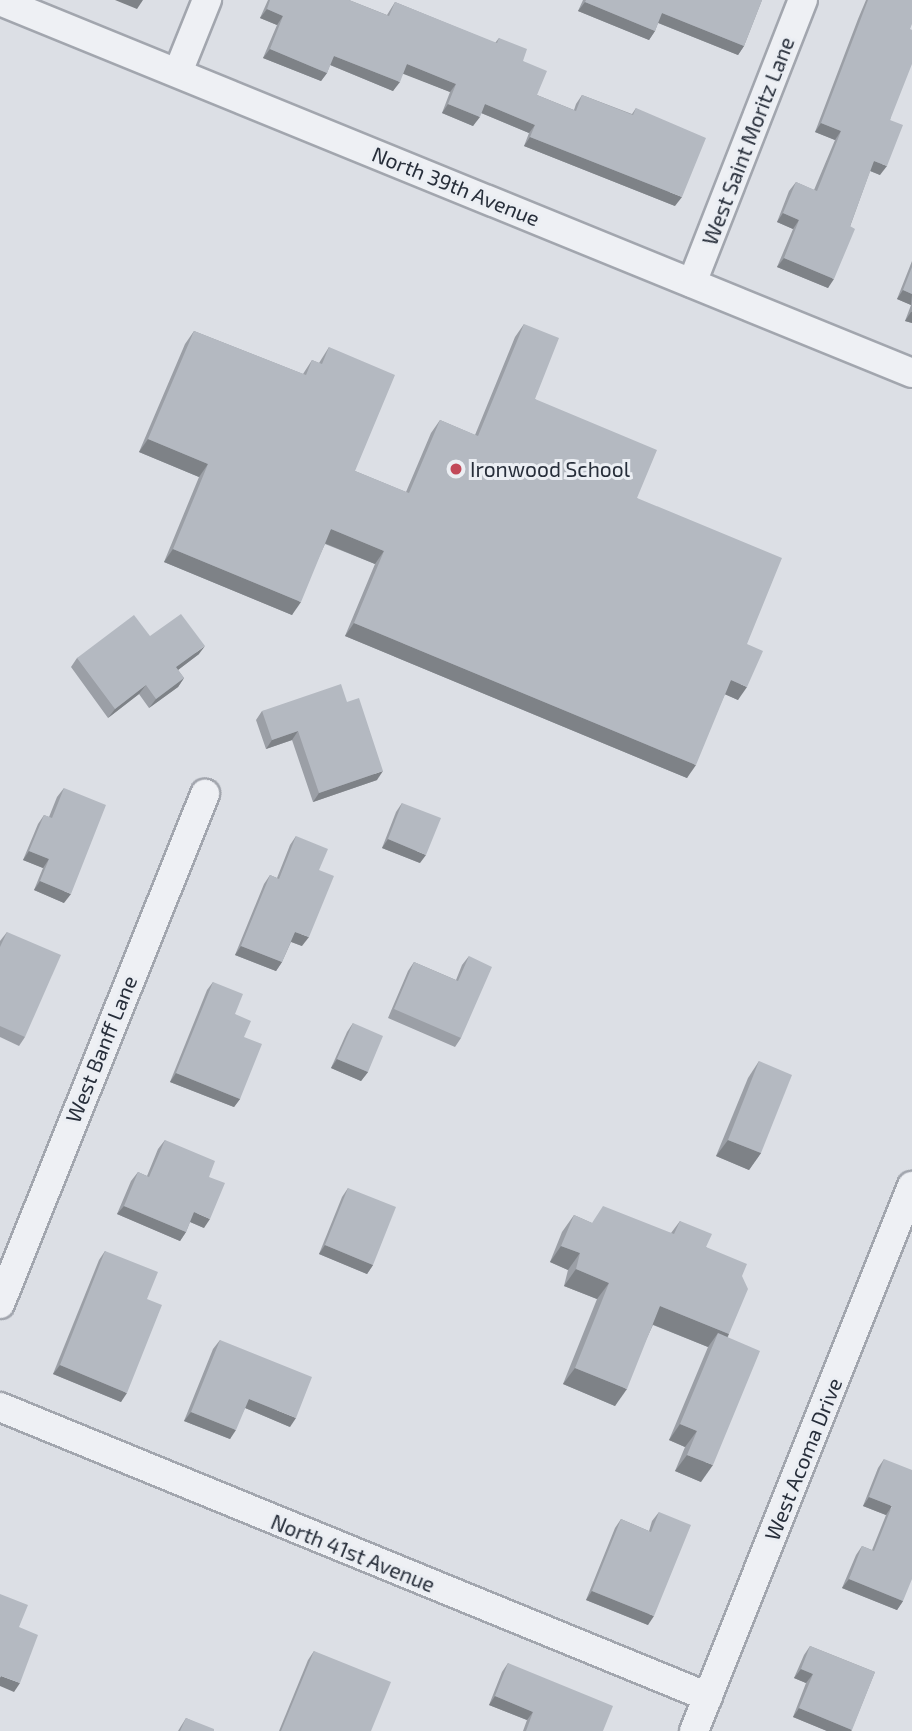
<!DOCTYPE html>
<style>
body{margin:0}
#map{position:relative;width:912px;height:1731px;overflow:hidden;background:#dcdfe5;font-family:"Exo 2",sans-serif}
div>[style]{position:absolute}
.roads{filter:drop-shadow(2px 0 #a2a6ae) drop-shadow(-2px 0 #a2a6ae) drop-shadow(0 2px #a2a6ae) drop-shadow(0 -2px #a2a6ae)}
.minor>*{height:28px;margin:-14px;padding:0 14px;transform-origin:14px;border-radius:14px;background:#eef0f4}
.wall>*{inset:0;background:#9b9fa6}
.shaded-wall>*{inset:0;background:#7e8287}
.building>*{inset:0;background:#b4b9c1}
.dots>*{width:19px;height:19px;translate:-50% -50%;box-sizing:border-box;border:4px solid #ebeef3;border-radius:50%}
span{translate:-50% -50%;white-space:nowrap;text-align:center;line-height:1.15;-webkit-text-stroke:6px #ebeef3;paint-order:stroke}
.street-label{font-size:21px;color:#272e3a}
.poi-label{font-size:21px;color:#272e3a}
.left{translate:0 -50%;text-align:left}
</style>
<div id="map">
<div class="roads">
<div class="minor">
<i style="left:0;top:1px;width:985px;rotate:22.19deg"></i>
<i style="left:178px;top:72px;width:78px;rotate:-68.1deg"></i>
<i style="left:692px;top:283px;width:304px;rotate:-68.6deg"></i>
<i style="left:0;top:1304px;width:550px;rotate:-68.1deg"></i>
<i style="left:0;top:1407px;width:765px;rotate:22.27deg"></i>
<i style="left:694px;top:1731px;width:587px;rotate:-68.2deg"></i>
</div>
</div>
<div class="wall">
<i style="clip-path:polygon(268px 0,349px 0,387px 15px,395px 2px,495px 43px,499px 38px,523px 61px,537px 95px,574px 110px,576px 104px,582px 95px,632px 114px,636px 108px,675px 206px,524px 146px,529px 133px,481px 113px,473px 126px,442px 113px,450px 92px,403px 73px,393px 91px,330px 65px,327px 73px,321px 81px,263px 58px,277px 25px,260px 18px)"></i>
<i style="clip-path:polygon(583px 0,762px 0,744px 46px,738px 55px,658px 23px,655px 31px,649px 40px,578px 11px)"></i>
<i style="clip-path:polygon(866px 0,912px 0,910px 29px,890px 120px,880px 175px,870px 171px,828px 288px,777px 267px,793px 229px,777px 222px,789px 191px,796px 182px,814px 190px,835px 140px,815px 132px,858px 19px)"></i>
<i style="clip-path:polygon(912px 261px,912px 323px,905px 321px,911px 305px,897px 299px)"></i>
<i style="clip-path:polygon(524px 324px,535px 399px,637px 498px,747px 644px,738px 700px,725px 694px,687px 778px,345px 636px,375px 564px,325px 544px,292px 615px,164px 562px,199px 477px,139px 452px,185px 344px,194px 331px,303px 374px,312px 360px,319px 363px,329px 347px,355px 471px,406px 492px,431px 433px,440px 420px,475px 435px,515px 337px)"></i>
<i style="clip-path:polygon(150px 636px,199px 654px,178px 670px,184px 678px,178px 687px,149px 708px,139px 694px,108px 718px,71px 667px,77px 658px)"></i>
<i style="clip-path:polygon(347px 702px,377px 780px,313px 802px,292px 740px,266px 749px,256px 720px,262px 711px)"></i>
<i style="clip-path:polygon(64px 788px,64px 903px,34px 890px,43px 868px,23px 860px,38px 824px,44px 815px,49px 817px,57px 797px)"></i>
<i style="clip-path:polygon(402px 803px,420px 863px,382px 848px,396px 812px)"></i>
<i style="clip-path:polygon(296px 836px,302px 946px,291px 942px,282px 962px,276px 971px,235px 955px,264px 884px,270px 875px,277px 878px,290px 845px)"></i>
<i style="clip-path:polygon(7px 932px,25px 1037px,19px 1046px,0 1037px,0 941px)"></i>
<i style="clip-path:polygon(469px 956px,461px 1038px,455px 1047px,388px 1018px,408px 971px,414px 962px,456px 980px,462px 965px)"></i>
<i style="clip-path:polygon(213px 982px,235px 1014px,244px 1037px,240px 1099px,234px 1107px,170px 1082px,207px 990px)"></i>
<i style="clip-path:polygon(353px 1023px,368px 1072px,361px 1081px,331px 1068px,347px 1032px)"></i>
<i style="clip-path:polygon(759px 1061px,761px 1153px,749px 1170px,716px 1156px,748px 1078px)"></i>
<i style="clip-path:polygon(165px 1140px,204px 1228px,190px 1222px,186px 1232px,180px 1241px,117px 1214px,131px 1181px,138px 1172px,147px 1176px,158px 1149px)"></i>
<i style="clip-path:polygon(348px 1188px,373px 1265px,367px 1274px,319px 1254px,342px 1197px)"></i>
<i style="clip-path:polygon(574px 1215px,592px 1223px,671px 1233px,680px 1221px,706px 1247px,742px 1276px,728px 1337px,701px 1482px,675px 1471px,685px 1447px,669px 1440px,708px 1347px,653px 1325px,615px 1406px,563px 1384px,597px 1299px,564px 1286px,568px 1270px,550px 1262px,562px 1232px)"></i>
<i style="clip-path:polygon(105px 1251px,147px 1299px,121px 1402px,53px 1374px,99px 1260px)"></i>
<i style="clip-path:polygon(220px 1340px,290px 1427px,245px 1408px,230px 1439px,184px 1421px,213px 1349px)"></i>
<i style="clip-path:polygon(884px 1459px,903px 1601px,897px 1610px,842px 1588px,856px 1555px,862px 1546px,872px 1550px,886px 1515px,863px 1506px,878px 1468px)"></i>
<i style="clip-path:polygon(659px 1512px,648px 1625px,586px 1600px,615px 1528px,621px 1519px,649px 1531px,652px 1521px)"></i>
<i style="clip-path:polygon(810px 1646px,875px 1672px,851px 1731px,827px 1731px,793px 1717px,806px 1683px,794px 1678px,804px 1655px)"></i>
<i style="clip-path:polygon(314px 1651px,371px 1731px,279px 1731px,308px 1660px)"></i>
<i style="clip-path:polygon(508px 1663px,603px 1731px,523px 1731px,527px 1720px,489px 1705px,502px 1672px)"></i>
<i style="clip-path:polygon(186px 1718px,214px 1731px,178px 1731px)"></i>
</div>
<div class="shaded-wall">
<i style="clip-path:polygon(115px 0,143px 0,137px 9px)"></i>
<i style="clip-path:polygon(585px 2px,655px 31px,649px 40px,578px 11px)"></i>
<i style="clip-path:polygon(267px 9px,283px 16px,277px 25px,260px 18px)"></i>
<i style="clip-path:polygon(662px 13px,744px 46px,738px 55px,656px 22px)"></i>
<i style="clip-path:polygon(270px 49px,327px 73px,321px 81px,263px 58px)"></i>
<i style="clip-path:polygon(334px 56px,400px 82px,393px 91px,328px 64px)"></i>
<i style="clip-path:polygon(407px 64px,456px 84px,450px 92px,401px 73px)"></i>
<i style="clip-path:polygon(448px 104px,480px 117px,473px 126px,442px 113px)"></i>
<i style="clip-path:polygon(485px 104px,535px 125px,529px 133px,479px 112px)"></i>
<i style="clip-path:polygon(821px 123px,841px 131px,835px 140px,815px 132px)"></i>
<i style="clip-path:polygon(530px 137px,682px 197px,675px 206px,524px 146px)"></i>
<i style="clip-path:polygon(874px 161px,887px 166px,880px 175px,868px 170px)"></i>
<i style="clip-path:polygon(783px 213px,799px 220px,793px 229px,777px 222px)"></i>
<i style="clip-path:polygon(784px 258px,834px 279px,828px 288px,777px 267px)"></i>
<i style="clip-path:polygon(903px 290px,912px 294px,911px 305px,897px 299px)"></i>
<i style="clip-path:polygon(911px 312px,912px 312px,912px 323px,905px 321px)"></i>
<i style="clip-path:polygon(148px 439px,208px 464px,199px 477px,139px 452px)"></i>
<i style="clip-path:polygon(331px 529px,384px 551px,375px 564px,322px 542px)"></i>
<i style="clip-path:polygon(173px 549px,301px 602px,292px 615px,164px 562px)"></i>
<i style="clip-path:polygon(354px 623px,696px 765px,687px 778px,345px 636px)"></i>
<i style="clip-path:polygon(205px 646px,199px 654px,170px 676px,176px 667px)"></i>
<i style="clip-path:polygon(184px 678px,178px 687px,149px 708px,156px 699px)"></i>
<i style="clip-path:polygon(731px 680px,747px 687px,738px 700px,722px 693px)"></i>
<i style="clip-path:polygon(146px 685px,139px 694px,108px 718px,115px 709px)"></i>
<i style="clip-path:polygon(298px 731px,292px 740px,266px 749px,272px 740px)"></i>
<i style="clip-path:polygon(383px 771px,377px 780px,313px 802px,319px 793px)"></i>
<i style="clip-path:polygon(388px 839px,426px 855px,420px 863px,382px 848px)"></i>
<i style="clip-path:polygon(29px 851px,49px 859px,43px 868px,23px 860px)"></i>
<i style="clip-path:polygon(40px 881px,71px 894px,64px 903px,34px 890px)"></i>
<i style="clip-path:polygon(295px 932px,309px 937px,302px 946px,289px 941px)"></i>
<i style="clip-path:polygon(241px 946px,282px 962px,276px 971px,235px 955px)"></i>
<i style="clip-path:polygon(337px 1059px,368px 1072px,361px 1081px,331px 1068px)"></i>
<i style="clip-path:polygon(176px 1073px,240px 1099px,234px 1107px,170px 1082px)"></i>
<i style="clip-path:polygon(728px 1140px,761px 1153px,749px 1170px,716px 1156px)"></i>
<i style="clip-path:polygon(124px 1206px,186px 1232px,180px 1241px,117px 1214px)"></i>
<i style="clip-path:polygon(194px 1212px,210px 1219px,204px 1228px,188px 1221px)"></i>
<i style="clip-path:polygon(325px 1245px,373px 1265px,367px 1274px,319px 1254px)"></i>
<i style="clip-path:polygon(561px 1246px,580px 1253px,568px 1270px,550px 1262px)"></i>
<i style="clip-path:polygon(576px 1269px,609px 1283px,597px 1299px,564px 1286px)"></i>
<i style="clip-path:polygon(660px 1306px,729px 1334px,718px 1351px,718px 1333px,708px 1347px,649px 1323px)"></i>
<i style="clip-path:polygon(60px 1365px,127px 1393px,121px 1402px,53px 1374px)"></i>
<i style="clip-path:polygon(575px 1368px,627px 1389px,615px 1406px,563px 1384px)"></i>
<i style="clip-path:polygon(249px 1399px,296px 1418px,290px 1427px,243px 1407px)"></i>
<i style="clip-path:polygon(191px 1412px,236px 1430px,230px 1439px,184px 1421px)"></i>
<i style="clip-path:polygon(680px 1424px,697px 1431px,685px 1447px,669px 1440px)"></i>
<i style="clip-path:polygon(687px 1455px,713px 1465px,701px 1482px,675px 1471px)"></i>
<i style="clip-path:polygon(869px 1497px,892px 1506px,886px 1515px,863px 1506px)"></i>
<i style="clip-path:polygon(849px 1579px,903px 1601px,897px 1610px,842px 1588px)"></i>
<i style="clip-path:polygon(592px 1591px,654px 1616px,648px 1625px,586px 1600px)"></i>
<i style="clip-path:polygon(801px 1669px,813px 1674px,806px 1683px,794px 1678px)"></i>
<i style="clip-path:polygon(1px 1676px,20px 1683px,14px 1692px,0 1686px,0 1677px)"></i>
<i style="clip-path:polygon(495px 1696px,533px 1712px,527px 1720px,489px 1705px)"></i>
<i style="clip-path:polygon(799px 1708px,852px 1730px,851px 1731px,827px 1731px,793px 1717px)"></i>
</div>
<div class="building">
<i style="clip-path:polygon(270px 0,349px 0,389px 16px,395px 2px,497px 43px,499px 38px,527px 49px,523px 61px,547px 71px,537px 95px,576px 111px,582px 95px,633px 115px,636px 108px,706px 138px,682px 197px,530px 137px,535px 125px,485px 104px,480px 117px,448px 104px,456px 84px,407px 64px,400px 82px,334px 56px,327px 73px,270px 49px,283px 16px,267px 9px)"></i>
<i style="clip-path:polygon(586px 0,762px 0,744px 46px,662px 13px,655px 31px,585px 2px)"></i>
<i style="clip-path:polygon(868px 0,912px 0,912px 24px,910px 29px,912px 30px,912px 64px,890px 120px,903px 125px,887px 166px,874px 161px,850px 226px,855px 229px,834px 279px,784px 258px,799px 220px,783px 213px,796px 182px,817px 191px,841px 131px,821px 123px)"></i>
<i style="clip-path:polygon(912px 267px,912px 294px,903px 290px)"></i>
<i style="clip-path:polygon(524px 324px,559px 338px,535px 399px,657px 450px,637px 498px,782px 558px,747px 644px,763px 651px,747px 687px,731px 680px,696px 765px,354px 623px,384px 551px,331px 529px,301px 602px,173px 549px,208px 464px,148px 439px,194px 331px,306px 375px,312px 360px,322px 364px,329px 347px,395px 375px,355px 471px,409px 493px,440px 420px,478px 436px)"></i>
<i style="clip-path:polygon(181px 614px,205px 646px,176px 667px,184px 678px,156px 699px,146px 685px,115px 709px,77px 658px,134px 615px,150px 636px)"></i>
<i style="clip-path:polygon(341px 684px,347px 702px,359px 698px,383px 771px,319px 793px,298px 731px,272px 740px,262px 711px)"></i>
<i style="clip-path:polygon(64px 788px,106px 805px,71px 894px,40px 881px,49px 859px,29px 851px,44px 815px,52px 818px)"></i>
<i style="clip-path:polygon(402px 803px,441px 818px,426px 855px,388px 839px)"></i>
<i style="clip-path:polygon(296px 836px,328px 849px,319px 870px,334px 876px,309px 937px,295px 932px,282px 962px,241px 946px,270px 875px,279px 879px)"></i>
<i style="clip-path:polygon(7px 932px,61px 955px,25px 1037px,0 1026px,0 947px)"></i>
<i style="clip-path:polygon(469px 956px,492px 967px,461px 1038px,394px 1009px,414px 962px,458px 981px)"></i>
<i style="clip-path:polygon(213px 982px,243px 994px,235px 1014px,251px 1021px,244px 1037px,262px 1044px,240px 1099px,176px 1073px)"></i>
<i style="clip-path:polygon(353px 1023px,383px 1036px,368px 1072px,337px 1059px)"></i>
<i style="clip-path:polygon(759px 1061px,792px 1075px,761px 1153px,728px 1140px)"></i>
<i style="clip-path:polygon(165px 1140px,215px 1161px,209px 1177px,225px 1183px,210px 1219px,194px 1212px,186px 1232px,124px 1206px,138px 1172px,149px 1177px)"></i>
<i style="clip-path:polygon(348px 1188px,396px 1207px,373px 1265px,325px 1245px)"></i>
<i style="clip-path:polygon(603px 1206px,674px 1234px,680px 1221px,712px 1234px,706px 1247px,747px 1264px,742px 1276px,748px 1289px,729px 1334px,660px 1306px,627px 1389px,575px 1368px,609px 1283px,576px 1269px,580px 1253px,561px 1246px,574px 1215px,592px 1223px)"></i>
<i style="clip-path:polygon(105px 1251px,158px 1272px,147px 1299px,162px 1305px,127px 1393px,60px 1365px)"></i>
<i style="clip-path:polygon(718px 1333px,760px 1351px,713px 1465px,687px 1455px,697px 1431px,680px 1424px)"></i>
<i style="clip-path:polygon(220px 1340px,312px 1377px,296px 1418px,249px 1399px,236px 1430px,191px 1412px)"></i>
<i style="clip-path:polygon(884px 1459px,912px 1470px,912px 1579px,903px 1601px,849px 1579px,862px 1546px,874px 1551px,892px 1506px,869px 1497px)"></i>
<i style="clip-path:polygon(659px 1512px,691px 1525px,654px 1616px,592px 1591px,621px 1519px,651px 1532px)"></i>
<i style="clip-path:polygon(0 1594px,28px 1605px,19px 1627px,38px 1635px,20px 1683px,1px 1676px,0 1678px)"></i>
<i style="clip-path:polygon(810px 1646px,875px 1672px,852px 1730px,799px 1708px,813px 1674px,801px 1669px)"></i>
<i style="clip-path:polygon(314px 1651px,391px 1682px,371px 1731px,281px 1731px)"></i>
<i style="clip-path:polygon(508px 1663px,613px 1706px,603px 1731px,526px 1731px,533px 1712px,495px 1696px)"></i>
<i style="clip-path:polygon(186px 1718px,214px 1729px,214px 1731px,180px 1731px)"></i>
</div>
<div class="dots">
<i style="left:456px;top:469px;background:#c24959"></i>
</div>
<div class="street-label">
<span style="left:748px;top:141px;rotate:-69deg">West Saint Moritz Lane</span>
<span style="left:456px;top:186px;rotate:22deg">North 39th Avenue</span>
<span style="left:101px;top:1049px;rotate:-68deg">West Banff Lane</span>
<span style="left:803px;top:1459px;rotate:-68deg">West Acoma Drive</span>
<span style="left:353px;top:1553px;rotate:22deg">North 41st Avenue</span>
</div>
<div class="poi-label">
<span class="left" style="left:470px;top:469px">Ironwood School</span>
</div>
</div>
